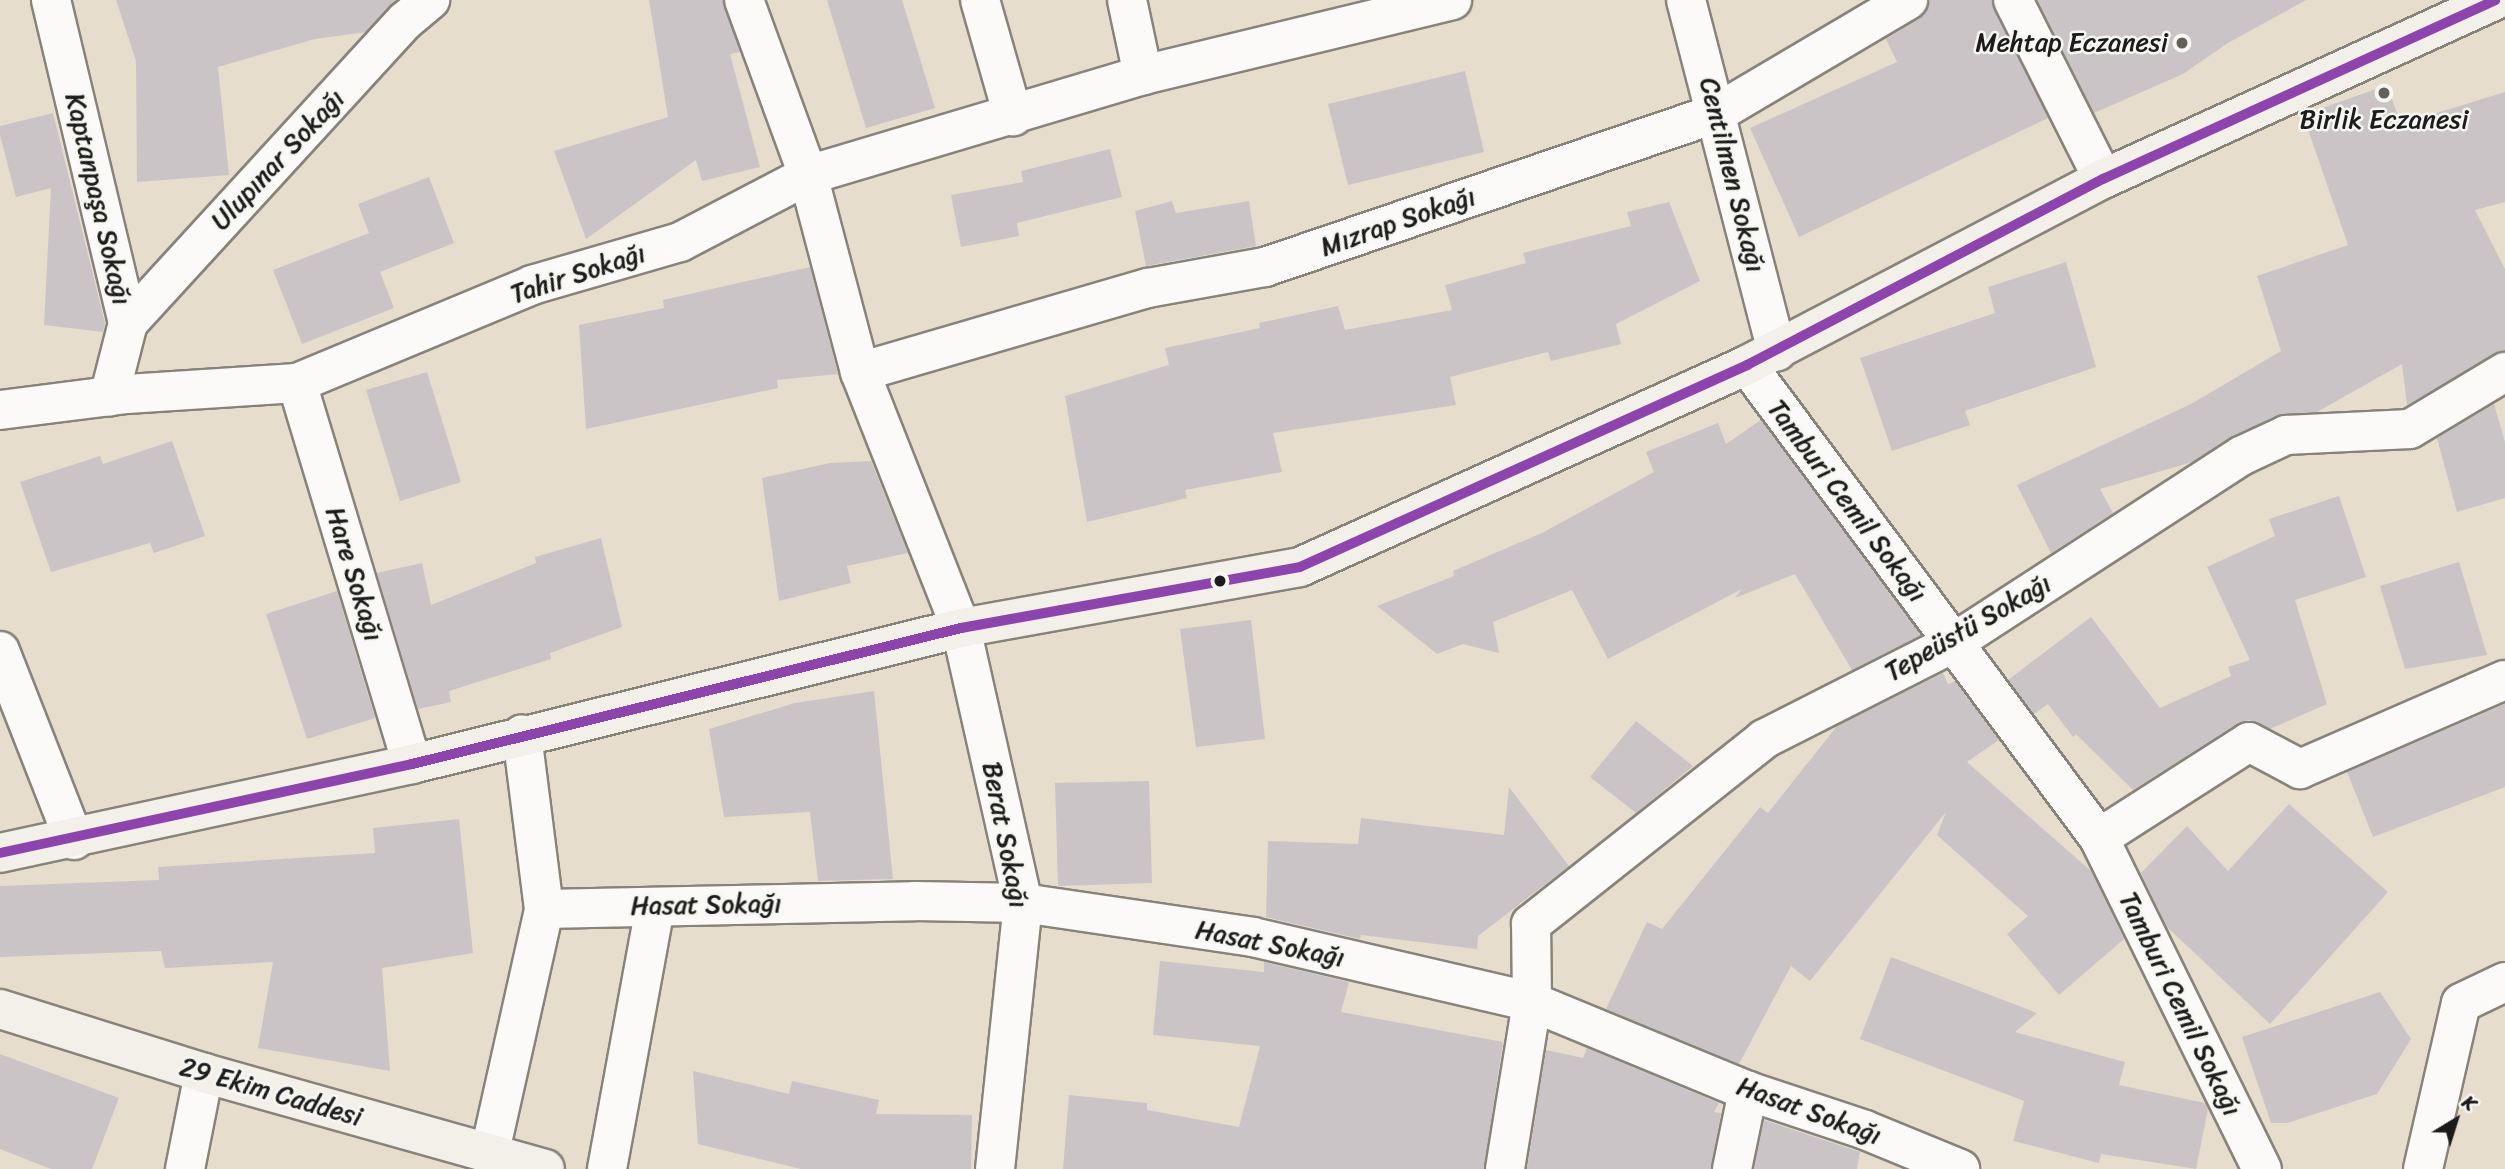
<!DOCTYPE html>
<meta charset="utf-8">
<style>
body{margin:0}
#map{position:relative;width:2505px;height:1169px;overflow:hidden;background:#e7ddcd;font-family:Sriracha,sans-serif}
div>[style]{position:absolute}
.building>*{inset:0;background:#cac4c6}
.roads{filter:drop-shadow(2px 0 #88837a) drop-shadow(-2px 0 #88837a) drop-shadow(0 2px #88837a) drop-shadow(0 -2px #88837a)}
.street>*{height:38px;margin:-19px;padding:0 19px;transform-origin:19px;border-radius:19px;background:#fbfaf8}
.secondary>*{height:38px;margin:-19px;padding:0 19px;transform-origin:19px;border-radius:19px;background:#f3f0e9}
.bus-1>*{height:10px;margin:-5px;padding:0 5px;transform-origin:5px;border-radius:5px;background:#8e44ad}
.dots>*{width:19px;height:19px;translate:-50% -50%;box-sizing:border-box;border:4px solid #f6f6f2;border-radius:50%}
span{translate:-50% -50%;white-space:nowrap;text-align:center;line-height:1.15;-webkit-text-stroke:5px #f6f6f2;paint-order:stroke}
.poi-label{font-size:26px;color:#1c1c1c}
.right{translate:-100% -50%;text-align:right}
.street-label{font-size:26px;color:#1c1c1c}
.north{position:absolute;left:2421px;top:1085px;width:70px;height:70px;-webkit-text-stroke:5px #f6f6f2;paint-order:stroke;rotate:38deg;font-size:19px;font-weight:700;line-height:28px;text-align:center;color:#1c1c1c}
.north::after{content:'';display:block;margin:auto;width:24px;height:32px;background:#1c1c1c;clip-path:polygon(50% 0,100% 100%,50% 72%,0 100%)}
</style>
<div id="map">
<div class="building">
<i style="clip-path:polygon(116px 0,396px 0,366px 32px,315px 39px,218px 67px,229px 175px,137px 182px,136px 61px)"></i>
<i style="clip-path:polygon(649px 0,723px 0,740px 52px,730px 54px,760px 167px,702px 181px,696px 160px,586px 239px,554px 151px,668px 117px)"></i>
<i style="clip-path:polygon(827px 0,902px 0,935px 108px,866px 128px)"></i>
<i style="clip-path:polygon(1930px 0,1991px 0,2048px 118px,1799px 237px,1750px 128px,1897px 62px,1886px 39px,1920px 18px)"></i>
<i style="clip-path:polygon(2037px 0,2306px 0,2228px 43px,2183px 74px,2094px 113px)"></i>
<i style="clip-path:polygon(1465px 71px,1484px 152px,1348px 185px,1328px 104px)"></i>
<i style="clip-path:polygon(2387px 85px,2401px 124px,2505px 92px,2505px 202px,2475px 210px,2505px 269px,2505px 350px,2407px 405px,2402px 364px,2317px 412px,2277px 415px,2192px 462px,2100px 489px,2113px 513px,2051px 553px,2017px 485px,2191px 404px,2281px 351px,2257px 276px,2348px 245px,2303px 115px)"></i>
<i style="clip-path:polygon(53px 113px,105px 323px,103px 332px,44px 325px,51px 188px,16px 197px,0 135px,0 126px)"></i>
<i style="clip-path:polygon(1110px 149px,1122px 197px,1017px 223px,1019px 236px,961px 247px,951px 195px,1023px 182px,1021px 171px)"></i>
<i style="clip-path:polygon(429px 177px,454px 243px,380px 272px,394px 308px,302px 344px,273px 270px,369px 233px,358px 204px)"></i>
<i style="clip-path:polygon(1172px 201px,1176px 213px,1249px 201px,1256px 246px,1146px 266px,1135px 211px)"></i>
<i style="clip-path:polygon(1669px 202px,1700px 281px,1616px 324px,1621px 344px,1551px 361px,1548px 352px,1450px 377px,1456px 405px,1273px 433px,1282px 472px,1185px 490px,1187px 498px,1087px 522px,1065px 396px,1169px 365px,1165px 348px,1260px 328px,1259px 323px,1338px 306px,1345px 330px,1452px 310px,1445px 285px,1526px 263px,1523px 253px,1631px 226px,1627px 212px)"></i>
<i style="clip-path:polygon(2066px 262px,2096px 367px,1965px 411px,1970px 425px,1892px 451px,1860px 358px,1995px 313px,1988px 287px)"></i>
<i style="clip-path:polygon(810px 267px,838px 374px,777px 380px,778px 388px,586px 429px,579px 325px,664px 308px,663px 300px)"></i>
<i style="clip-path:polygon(427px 372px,461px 482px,400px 501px,366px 390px)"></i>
<i style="clip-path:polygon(2494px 404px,2505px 442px,2505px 498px,2457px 512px,2437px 438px)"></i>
<i style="clip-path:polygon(1761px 420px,1921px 635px,1852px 670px,1795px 574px,1735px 598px,1742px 589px,1608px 659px,1572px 590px,1493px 622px,1499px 653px,1463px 644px,1437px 654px,1377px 606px,1454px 576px,1453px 571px,1542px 533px,1654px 472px,1646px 452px,1718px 423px,1726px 444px)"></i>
<i style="clip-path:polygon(172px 441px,205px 536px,154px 553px,150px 543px,51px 572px,20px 482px,100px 456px,103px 464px)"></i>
<i style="clip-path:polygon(871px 461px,908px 553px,847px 566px,851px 583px,779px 601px,762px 478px,830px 463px)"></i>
<i style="clip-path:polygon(2339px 496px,2366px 577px,2295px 600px,2327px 704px,2270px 729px,2249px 720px,2238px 723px,2133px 790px,2076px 734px,2073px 737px,2048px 704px,2034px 714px,2008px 680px,2091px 617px,2160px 708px,2231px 676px,2228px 667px,2250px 660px,2207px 567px,2275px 536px,2269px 519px)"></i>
<i style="clip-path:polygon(601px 538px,622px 627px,550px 653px,551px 659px,449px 691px,451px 702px,418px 709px,377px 573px,422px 563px,431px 605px,536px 563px,535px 557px)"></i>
<i style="clip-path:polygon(2459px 562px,2487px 655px,2405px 669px,2380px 586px)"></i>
<i style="clip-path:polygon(337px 591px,375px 718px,307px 739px,266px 614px)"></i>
<i style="clip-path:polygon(1251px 620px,1265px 739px,1196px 747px,1180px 629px)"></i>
<i style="clip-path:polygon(1943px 673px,1948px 684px,1955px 681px,1999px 740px,1967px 762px,2091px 871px,2124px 939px,2059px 995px,2007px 934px,2028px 916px,1937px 835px,1946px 812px,1810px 981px,1791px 966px,1739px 1064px,1606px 1009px,1647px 922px,1662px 929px,1760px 807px,1768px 813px,1837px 726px)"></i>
<i style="clip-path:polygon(874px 691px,893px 879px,818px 881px,810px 812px,724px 817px,709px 729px,795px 703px)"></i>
<i style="clip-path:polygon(2505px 704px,2505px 787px,2373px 837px,2347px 772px)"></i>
<i style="clip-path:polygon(1636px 721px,1693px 766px,1636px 813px,1590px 777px)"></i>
<i style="clip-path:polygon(1149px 781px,1152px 883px,1058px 886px,1055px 783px)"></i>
<i style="clip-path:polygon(1509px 787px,1569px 866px,1478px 936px,1477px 949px,1361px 935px,1360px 939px,1266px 917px,1268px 841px,1358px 844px,1361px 818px,1504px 835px)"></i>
<i style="clip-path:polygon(2289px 804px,2388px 892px,2270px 1024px,2167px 927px,2141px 873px,2187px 826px,2228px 871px)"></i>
<i style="clip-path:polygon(459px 819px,473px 953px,382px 968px,390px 1071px,258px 1048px,273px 962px,165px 968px,161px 951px,0 957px,0 886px,159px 880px,158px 867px,375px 853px,373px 828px)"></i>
<i style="clip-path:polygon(1891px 957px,2037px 1013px,2015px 1032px,2125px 1062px,2119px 1085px,2205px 1103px,2208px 1109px,2196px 1169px,2101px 1154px,2099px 1163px,2013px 1141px,2024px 1101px,1860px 1039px)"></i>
<i style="clip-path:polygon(1160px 961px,1264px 972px,1264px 962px,1349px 982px,1341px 1012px,1503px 1042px,1484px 1169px,1063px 1169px,1069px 1095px,1147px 1103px,1147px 1110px,1239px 1127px,1260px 1046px,1153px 1035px)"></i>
<i style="clip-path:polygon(2380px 992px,2411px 1039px,2377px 1094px,2287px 1123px,2271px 1123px,2242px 1037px)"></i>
<i style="clip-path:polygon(1587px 1048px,1719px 1103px,1714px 1112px,1721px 1113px,1711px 1169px,1527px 1169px,1546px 1050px,1583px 1058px)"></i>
<i style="clip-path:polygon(0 1054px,119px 1098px,92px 1169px,51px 1169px,0 1149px)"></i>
<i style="clip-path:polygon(693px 1071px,789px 1094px,792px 1081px,879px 1100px,876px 1114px,972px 1115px,971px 1169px,801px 1169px,698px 1144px)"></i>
<i style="clip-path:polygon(1764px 1120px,1860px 1152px,1857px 1169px,1754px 1169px)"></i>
</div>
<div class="roads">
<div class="street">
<i style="left:51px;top:0;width:332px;rotate:76.6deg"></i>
<i style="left:128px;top:323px;width:76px;rotate:104.4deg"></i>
<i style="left:744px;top:0;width:186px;rotate:69.9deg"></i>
<i style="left:808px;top:175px;width:204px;rotate:75.2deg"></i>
<i style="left:860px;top:372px;width:275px;rotate:68.5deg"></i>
<i style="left:961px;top:628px;width:282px;rotate:77.3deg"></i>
<i style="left:1023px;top:903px;width:267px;rotate:96deg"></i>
<i style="left:980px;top:0;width:121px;rotate:74.1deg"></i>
<i style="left:1127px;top:0;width:77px;rotate:78deg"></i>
<i style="left:1686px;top:0;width:363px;rotate:75.5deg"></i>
<i style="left:2013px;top:0;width:200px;rotate:63.3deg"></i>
<i style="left:128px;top:323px;width:410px;rotate:-47.5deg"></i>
<i style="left:405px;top:21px;width:33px;rotate:-40deg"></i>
<i style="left:1747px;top:365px;width:590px;rotate:53.34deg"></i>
<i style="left:2099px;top:838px;width:178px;rotate:-32.6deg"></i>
<i style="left:2249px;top:742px;width:58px;rotate:27.9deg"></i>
<i style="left:2300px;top:769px;width:223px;rotate:-23.5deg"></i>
<i style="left:860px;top:372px;width:300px;rotate:-16.3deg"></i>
<i style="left:1148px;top:288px;width:119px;rotate:-10.2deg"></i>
<i style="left:1265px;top:267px;width:478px;rotate:-18.8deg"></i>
<i style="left:1717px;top:113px;width:222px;rotate:-30.6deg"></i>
<i style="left:297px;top:383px;width:398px;rotate:73.2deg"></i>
<i style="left:0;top:410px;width:128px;rotate:-7.2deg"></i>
<i style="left:127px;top:394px;width:170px;rotate:-3.7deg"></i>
<i style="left:297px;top:383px;width:255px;rotate:-22.6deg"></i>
<i style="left:532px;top:285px;width:154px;rotate:-16.2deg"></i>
<i style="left:680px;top:242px;width:144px;rotate:-27.6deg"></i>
<i style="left:808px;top:175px;width:350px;rotate:-16.6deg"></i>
<i style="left:1143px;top:75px;width:318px;rotate:-13.6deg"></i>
<i style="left:0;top:651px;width:203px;rotate:68.6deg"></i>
<i style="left:2099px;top:838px;width:369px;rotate:63.8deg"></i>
<i style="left:544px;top:909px;width:371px;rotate:-1.2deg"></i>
<i style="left:915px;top:901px;width:108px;rotate:1.1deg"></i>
<i style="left:1023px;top:903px;width:232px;rotate:8.4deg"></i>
<i style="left:1253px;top:937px;width:286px;rotate:13.1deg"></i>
<i style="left:1532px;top:1002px;width:234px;rotate:22.4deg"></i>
<i style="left:1748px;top:1091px;width:123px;rotate:18.4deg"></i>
<i style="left:1865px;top:1130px;width:103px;rotate:22.3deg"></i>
<i style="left:489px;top:1156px;width:253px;rotate:-77.4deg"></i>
<i style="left:544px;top:909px;width:176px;rotate:-97.2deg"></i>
<i style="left:185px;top:1169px;width:98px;rotate:-78.8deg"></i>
<i style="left:607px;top:1169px;width:266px;rotate:-79.6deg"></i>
<i style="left:1505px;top:1169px;width:169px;rotate:-80.8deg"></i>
<i style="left:1532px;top:1002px;width:78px;rotate:-90.7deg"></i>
<i style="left:1531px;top:924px;width:298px;rotate:-38.4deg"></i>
<i style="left:1764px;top:739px;width:212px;rotate:-26.9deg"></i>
<i style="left:1953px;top:643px;width:343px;rotate:-33deg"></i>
<i style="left:2241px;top:456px;width:50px;rotate:-25deg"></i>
<i style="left:2286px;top:435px;width:124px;rotate:-2.8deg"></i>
<i style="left:2410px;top:429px;width:111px;rotate:-31deg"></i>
<i style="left:1732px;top:1169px;width:80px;rotate:-78.4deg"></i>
<i style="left:2423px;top:1169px;width:170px;rotate:-77.1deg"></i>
<i style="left:2461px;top:1003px;width:49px;rotate:-25.5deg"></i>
</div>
<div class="secondary">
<i style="left:0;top:853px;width:422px;rotate:-12.2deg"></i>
<i style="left:412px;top:764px;width:566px;rotate:-13.91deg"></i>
<i style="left:961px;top:628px;width:344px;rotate:-10.2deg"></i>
<i style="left:1300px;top:567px;width:491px;rotate:-24.3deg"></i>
<i style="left:1747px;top:365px;width:402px;rotate:-27.6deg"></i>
<i style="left:2103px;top:179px;width:431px;rotate:-24.5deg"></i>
<i style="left:0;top:1009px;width:214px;rotate:17.4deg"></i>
<i style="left:204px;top:1073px;width:354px;rotate:15.7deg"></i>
</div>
</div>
<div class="bus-1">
<i style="left:0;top:853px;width:422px;rotate:-12.2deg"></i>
<i style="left:412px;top:764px;width:566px;rotate:-13.91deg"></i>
<i style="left:961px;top:628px;width:344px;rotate:-10.2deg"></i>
<i style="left:1300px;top:567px;width:491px;rotate:-24.3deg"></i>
<i style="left:1747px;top:365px;width:402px;rotate:-27.6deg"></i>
<i style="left:2103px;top:179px;width:431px;rotate:-24.5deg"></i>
</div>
<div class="dots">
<i style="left:2182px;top:43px;background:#63605a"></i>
<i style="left:2384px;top:93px;background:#63605a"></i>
<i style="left:1220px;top:581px;background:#1c1c1c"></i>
</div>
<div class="poi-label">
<span class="right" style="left:2168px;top:43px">Mehtap Eczanesi</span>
<span style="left:2384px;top:120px">Birlik Eczanesi</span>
</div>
<div class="street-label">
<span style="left:278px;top:160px;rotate:-47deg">Ulupınar Sokağı</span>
<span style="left:1732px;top:175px;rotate:76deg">Centilmen Sokağı</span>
<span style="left:98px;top:199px;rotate:77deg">Kaptanpaşa Sokağı</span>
<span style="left:1398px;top:222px;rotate:-19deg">Mızrap Sokağı</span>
<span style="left:578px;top:274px;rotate:-18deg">Tahir Sokağı</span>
<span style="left:1847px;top:501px;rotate:53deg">Tamburi Cemil Sokağı</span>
<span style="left:354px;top:574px;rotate:73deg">Hare Sokağı</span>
<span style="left:1968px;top:628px;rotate:-30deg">Tepeüstü Sokağı</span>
<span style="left:1005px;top:835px;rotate:79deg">Berat Sokağı</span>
<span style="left:706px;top:905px;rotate:-1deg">Hasat Sokağı</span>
<span style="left:1270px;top:944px;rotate:11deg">Hasat Sokağı</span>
<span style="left:2180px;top:1004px;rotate:64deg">Tamburi Cemil Sokağı</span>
<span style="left:271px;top:1092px;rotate:16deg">29 Ekim Caddesi</span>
<span style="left:1809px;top:1111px;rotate:20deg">Hasat Sokağı</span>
</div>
<div class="north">K</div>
</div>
